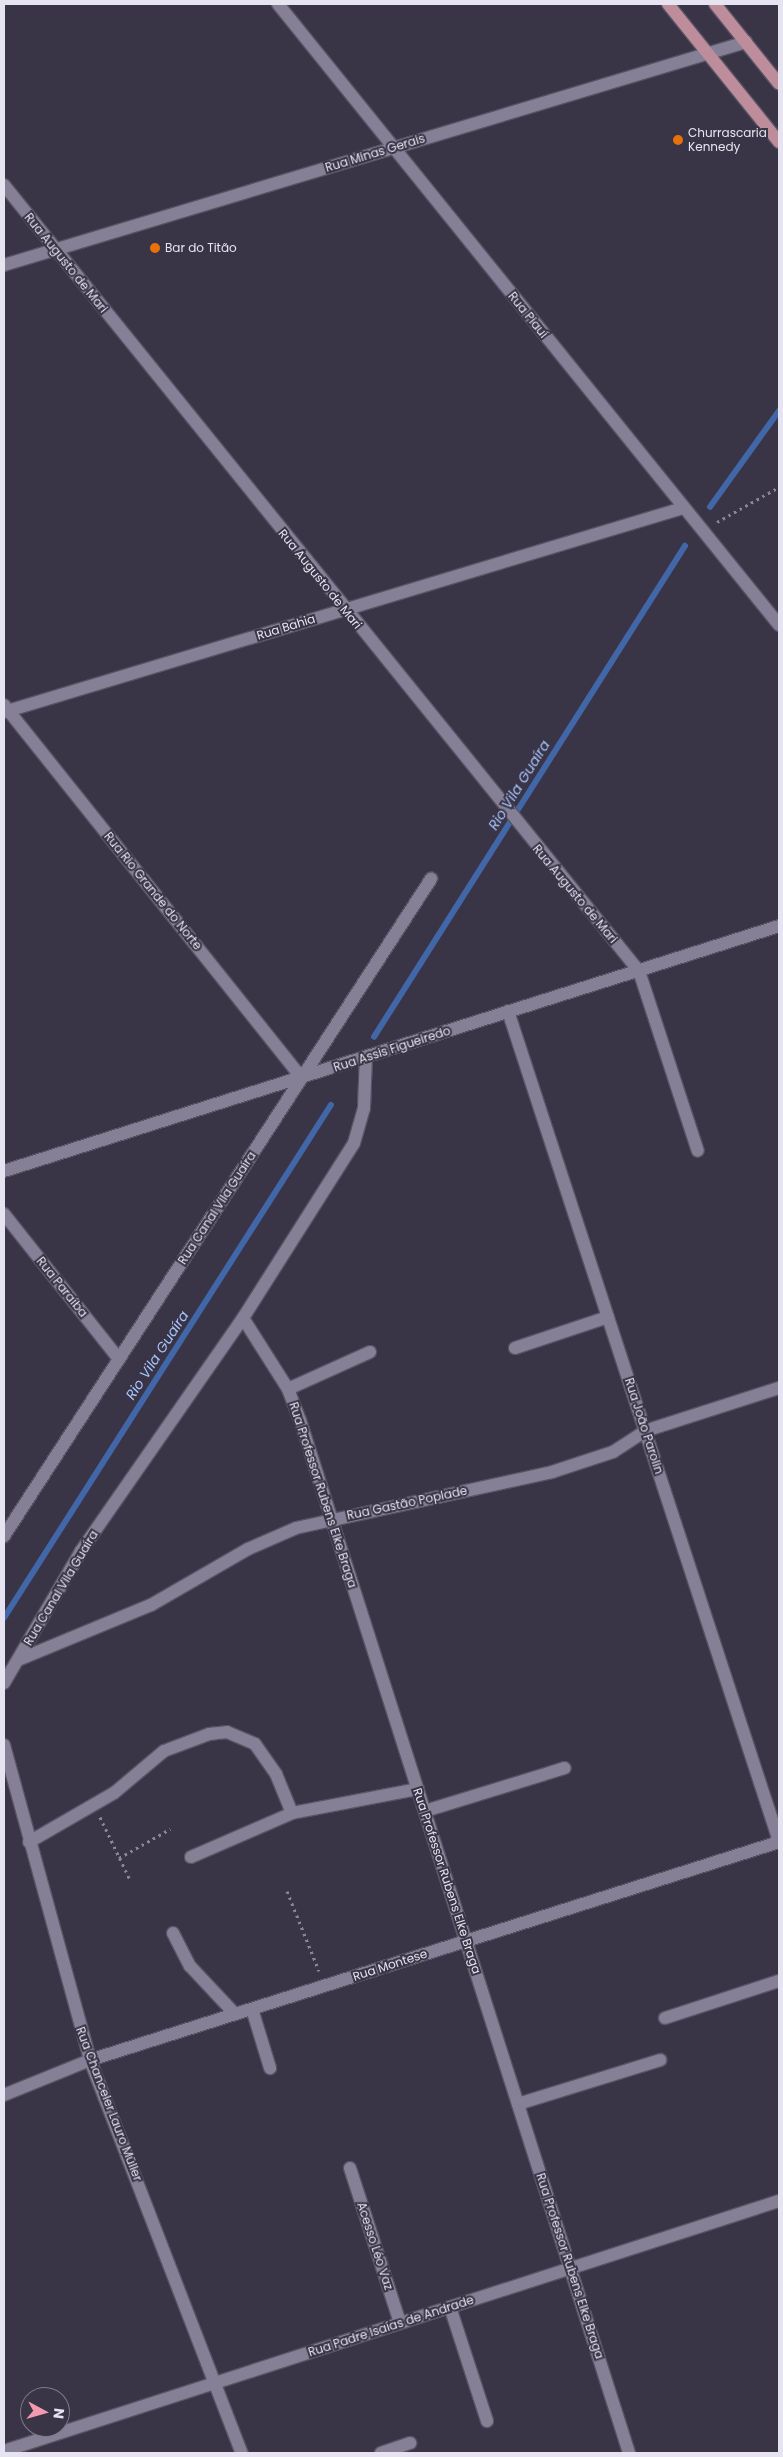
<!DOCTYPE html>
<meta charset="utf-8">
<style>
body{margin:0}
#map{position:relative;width:783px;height:2457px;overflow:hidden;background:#393446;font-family:Poppins,sans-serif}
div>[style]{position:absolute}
.stream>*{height:5.5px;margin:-2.75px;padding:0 2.75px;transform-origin:2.75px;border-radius:2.75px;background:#4267a8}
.path>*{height:3px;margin-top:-1.5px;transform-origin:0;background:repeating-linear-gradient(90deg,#8a8696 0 2.5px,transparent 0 6.5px)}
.roads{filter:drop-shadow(1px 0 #585363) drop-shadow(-1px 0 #585363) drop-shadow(0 1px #585363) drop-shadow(0 -1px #585363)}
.minor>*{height:12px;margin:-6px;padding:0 6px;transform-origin:6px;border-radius:6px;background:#868096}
.major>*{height:12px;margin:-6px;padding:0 6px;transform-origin:6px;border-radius:6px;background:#be8d9b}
.dots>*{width:14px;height:14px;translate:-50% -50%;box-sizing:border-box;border:2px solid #393446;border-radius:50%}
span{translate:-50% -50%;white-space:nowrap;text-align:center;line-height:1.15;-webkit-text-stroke:4px #393446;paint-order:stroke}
.poi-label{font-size:12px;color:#e7e4f1}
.left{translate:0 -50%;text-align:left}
.street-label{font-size:12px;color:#e7e4f1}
.water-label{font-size:14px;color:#a5c4fb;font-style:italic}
.frame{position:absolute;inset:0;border:5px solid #e7e4f1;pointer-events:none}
.north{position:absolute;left:20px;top:2387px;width:50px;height:50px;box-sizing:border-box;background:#393446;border:1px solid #7f7a8a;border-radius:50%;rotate:96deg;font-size:14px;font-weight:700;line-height:20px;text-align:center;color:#e7e4f1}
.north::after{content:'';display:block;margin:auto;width:18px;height:22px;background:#f29aae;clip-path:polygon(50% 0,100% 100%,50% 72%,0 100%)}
</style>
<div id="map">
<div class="stream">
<i style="left:710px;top:507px;width:118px;rotate:-54.3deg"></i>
<i style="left:374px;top:1037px;width:581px;rotate:-57.65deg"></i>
<i style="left:4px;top:1618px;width:608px;rotate:-57.49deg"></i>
</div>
<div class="path">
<i style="left:717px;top:522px;width:71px;rotate:-29.4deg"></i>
<i style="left:100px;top:1817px;width:70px;rotate:64.5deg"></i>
<i style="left:119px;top:1858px;width:59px;rotate:-29.6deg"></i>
<i style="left:287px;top:1891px;width:86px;rotate:68.2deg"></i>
</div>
<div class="roads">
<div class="minor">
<i style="left:278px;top:4px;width:798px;rotate:51.1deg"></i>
<i style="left:4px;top:185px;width:1010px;rotate:51.07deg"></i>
<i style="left:639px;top:971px;width:189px;rotate:71.9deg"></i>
<i style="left:4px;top:265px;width:775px;rotate:-16.73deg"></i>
<i style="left:4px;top:705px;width:477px;rotate:51.4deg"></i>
<i style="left:4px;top:712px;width:709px;rotate:-16.72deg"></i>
<i style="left:508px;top:1011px;width:873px;rotate:71.92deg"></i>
<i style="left:4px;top:1171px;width:813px;rotate:-17.54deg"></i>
<i style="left:4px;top:1214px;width:185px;rotate:51.6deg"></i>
<i style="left:243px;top:1318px;width:84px;rotate:57.6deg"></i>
<i style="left:288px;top:1389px;width:33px;rotate:69deg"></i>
<i style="left:300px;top:1420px;width:1084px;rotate:72.33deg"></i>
<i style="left:515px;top:1348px;width:98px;rotate:-18.4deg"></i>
<i style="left:288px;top:1389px;width:90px;rotate:-24.3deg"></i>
<i style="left:4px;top:1536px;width:784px;rotate:-56.98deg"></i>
<i style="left:18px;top:1660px;width:144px;rotate:-22.5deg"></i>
<i style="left:151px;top:1605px;width:112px;rotate:-30deg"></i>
<i style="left:248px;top:1549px;width:52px;rotate:-23.6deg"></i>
<i style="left:296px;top:1528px;width:262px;rotate:-12.3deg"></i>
<i style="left:552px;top:1472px;width:64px;rotate:-18.2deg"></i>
<i style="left:613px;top:1452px;width:38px;rotate:-33deg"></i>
<i style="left:645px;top:1431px;width:141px;rotate:-17.8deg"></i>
<i style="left:4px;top:1683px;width:153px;rotate:-59.7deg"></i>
<i style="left:81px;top:1551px;width:284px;rotate:-55.2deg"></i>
<i style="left:243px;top:1318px;width:207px;rotate:-57.6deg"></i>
<i style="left:354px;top:1143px;width:36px;rotate:-74deg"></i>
<i style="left:364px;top:1108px;width:51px;rotate:-87.8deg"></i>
<i style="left:4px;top:1745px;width:327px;rotate:74.7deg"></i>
<i style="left:90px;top:2060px;width:421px;rotate:68.9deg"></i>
<i style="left:425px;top:1811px;width:146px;rotate:-17.1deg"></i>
<i style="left:29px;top:1842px;width:98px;rotate:-30deg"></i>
<i style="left:114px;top:1793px;width:65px;rotate:-40deg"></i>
<i style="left:164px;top:1751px;width:48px;rotate:-20.7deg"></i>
<i style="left:209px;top:1734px;width:18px;rotate:-6deg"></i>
<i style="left:227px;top:1732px;width:30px;rotate:23deg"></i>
<i style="left:255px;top:1744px;width:37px;rotate:55deg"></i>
<i style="left:276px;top:1774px;width:42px;rotate:67.7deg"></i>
<i style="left:191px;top:1857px;width:110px;rotate:-23.5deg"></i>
<i style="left:292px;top:1813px;width:128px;rotate:-10.8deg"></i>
<i style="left:173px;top:1933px;width:37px;rotate:63deg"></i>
<i style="left:190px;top:1966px;width:66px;rotate:46.8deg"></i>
<i style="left:252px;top:2009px;width:62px;rotate:73deg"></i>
<i style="left:665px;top:2018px;width:120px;rotate:-18deg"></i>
<i style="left:4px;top:2095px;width:93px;rotate:-22.1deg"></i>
<i style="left:90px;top:2060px;width:723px;rotate:-17.56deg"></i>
<i style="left:518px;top:2104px;width:149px;rotate:-17.2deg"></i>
<i style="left:350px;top:2168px;width:163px;rotate:72.1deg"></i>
<i style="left:450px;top:2307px;width:120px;rotate:72deg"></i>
<i style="left:4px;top:2451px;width:814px;rotate:-17.88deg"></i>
<i style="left:381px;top:2453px;width:31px;rotate:-19deg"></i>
</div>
<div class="major">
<i style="left:668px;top:4px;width:177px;rotate:51.2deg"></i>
<i style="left:715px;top:4px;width:102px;rotate:51.3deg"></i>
</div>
</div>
<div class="dots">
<i style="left:678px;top:140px;background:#e8710a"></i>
<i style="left:155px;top:248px;background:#e8710a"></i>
</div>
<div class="poi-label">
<span class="left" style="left:688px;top:140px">Churrascaria<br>Kennedy</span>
<span class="left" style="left:165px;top:248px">Bar do Titão</span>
</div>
<div class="street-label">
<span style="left:375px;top:153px;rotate:-17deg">Rua Minas Gerais</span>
<span style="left:66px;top:263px;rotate:51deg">Rua Augusto de Mari</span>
<span style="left:528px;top:315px;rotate:51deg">Rua Piauí</span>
<span style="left:320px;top:579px;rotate:51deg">Rua Augusto de Mari</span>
<span style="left:286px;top:627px;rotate:-17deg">Rua Bahia</span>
<span style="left:153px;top:891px;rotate:51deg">Rua Rio Grande do Norte</span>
<span style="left:575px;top:894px;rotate:50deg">Rua Augusto de Mari</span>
<span style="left:392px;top:1049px;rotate:-18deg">Rua Assis Figueiredo</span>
<span style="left:217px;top:1208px;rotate:-57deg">Rua Canal Vila Guaíra</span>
<span style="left:62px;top:1287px;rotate:51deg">Rua Paraíba</span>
<span style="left:644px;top:1426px;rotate:72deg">Rua João Parolin</span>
<span style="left:323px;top:1495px;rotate:72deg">Rua Professor Rubens Elke Braga</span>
<span style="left:407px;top:1503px;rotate:-12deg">Rua Gastão Poplade</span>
<span style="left:61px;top:1588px;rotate:-59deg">Rua Canal Vila Guaíra</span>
<span style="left:447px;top:1881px;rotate:72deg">Rua Professor Rubens Elke Braga</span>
<span style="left:390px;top:1965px;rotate:-18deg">Rua Montese</span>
<span style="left:109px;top:2104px;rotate:69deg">Rua Chanceler Lauro Müller</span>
<span style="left:375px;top:2246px;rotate:72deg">Acesso Léo Vaz</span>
<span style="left:570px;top:2266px;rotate:72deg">Rua Professor Rubens Elke Braga</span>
<span style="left:391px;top:2326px;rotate:-18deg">Rua Padre Isaías de Andrade</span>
</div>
<div class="water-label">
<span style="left:519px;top:785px;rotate:-58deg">Rio Vila Guaíra</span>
<span style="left:157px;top:1355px;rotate:-57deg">Rio Vila Guaíra</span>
</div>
<div class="frame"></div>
<div class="north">N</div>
</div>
